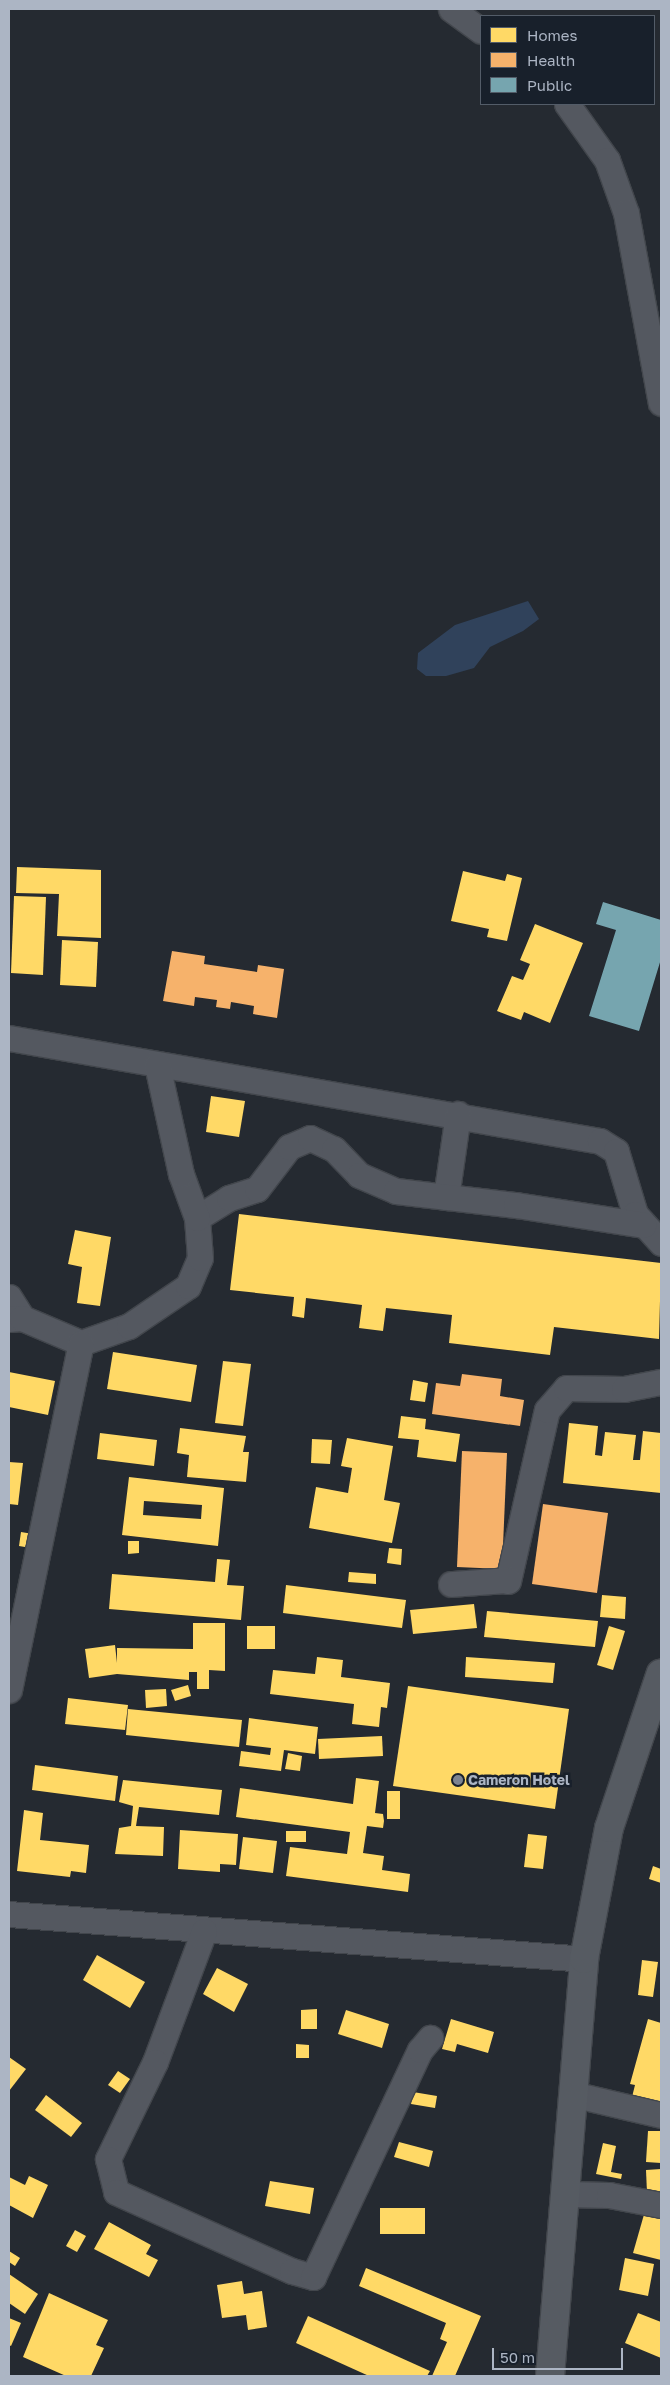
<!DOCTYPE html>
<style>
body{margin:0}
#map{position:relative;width:670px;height:2385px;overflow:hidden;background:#252a31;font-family:"Golos Text",sans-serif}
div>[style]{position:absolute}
.water>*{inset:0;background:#30425b}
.homes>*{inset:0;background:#ffd966}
.health>*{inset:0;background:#f6b26b}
.public>*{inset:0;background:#76a5af}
.roads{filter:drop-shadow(1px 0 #42464c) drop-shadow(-1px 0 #42464c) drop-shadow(0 1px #42464c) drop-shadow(0 -1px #42464c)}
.minor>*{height:25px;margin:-12.5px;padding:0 12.5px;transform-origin:12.5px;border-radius:12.5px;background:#545860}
.major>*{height:28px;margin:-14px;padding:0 14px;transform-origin:14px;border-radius:14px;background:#565b62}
.dots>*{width:14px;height:14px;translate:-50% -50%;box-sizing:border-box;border:2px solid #18202b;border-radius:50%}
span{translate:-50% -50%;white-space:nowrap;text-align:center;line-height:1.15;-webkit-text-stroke:5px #18202b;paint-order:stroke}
.poi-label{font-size:14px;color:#acb5c4;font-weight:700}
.left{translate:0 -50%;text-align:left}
.frame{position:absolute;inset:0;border:10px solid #acb5c4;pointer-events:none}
.legend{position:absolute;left:480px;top:15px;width:175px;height:90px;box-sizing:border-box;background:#18202b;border:1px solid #535c68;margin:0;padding:6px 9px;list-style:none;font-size:15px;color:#acb5c4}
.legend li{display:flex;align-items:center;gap:10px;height:25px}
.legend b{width:25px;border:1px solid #535c68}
.scale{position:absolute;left:492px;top:2348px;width:131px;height:22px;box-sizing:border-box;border:2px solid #acb5c4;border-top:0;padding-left:6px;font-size:15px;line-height:18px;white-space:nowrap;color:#acb5c4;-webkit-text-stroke:4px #18202b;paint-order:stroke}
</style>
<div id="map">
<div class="water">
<i style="clip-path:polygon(528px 601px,539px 619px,523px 631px,490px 647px,474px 668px,446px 676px,426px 676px,417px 669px,418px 653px,455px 625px)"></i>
</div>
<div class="homes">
<i style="clip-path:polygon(17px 867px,101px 870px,101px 938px,57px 936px,59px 894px,16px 893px)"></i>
<i style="clip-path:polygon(463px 871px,505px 881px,507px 874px,522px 878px,507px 941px,487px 937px,489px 929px,451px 921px)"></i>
<i style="clip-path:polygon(14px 896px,46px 897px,43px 975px,11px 973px)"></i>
<i style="clip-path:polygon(535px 924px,583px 943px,550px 1023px,524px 1012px,521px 1020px,497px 1011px,512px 976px,523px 980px,530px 964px,520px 960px)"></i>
<i style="clip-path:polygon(62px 940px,98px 942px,96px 987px,60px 985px)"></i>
<i style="clip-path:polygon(211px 1096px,245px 1101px,239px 1137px,206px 1132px)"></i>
<i style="clip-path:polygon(239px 1214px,661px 1263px,659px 1339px,554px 1327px,550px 1355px,449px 1343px,452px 1315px,386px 1308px,383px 1331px,359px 1328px,362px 1305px,306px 1298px,304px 1318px,292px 1316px,294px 1297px,230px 1290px)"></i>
<i style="clip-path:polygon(75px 1230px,111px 1237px,100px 1306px,77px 1303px,82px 1267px,68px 1264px)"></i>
<i style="clip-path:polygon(113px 1352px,197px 1365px,191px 1402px,107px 1389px)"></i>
<i style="clip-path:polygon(223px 1361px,251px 1364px,243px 1426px,215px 1423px)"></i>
<i style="clip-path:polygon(9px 1372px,55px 1381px,48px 1415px,9px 1407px)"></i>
<i style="clip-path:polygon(413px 1380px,428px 1383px,425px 1402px,410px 1400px)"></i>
<i style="clip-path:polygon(401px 1416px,426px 1419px,425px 1429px,460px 1434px,456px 1462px,417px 1457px,419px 1440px,398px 1438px)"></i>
<i style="clip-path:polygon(569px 1423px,598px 1426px,595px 1455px,602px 1456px,605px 1432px,636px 1435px,633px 1460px,640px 1460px,643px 1431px,661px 1433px,661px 1493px,563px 1483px)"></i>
<i style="clip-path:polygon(180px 1428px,246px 1436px,243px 1452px,249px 1452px,246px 1482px,187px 1477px,189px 1455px,177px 1453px)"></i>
<i style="clip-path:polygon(100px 1433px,157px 1440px,154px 1466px,97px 1459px)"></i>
<i style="clip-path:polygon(347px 1438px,393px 1446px,384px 1500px,400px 1503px,392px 1543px,309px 1528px,316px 1487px,348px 1493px,352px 1468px,341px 1466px)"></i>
<i style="clip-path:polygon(312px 1439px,332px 1440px,330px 1464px,311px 1463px)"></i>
<i style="clip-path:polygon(9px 1462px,23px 1463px,18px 1505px,9px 1504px)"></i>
<i style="clip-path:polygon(evenodd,129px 1477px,224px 1488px,218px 1546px,122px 1535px,129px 1477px,144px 1501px,202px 1505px,201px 1519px,143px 1515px,144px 1501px)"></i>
<i style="clip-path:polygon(21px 1532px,33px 1534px,31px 1548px,19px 1546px)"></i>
<i style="clip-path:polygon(128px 1541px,139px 1541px,139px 1553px,128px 1554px)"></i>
<i style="clip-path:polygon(389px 1548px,402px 1549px,401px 1565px,387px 1563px)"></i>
<i style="clip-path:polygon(217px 1559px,230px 1560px,227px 1585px,244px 1586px,241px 1620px,109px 1609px,112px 1574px,215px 1582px)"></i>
<i style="clip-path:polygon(349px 1572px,376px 1574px,376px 1584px,348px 1582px)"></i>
<i style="clip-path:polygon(286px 1585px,406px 1600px,402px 1628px,283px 1613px)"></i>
<i style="clip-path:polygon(602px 1595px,626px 1597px,625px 1619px,600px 1617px)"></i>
<i style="clip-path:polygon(474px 1604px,477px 1628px,413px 1634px,410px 1610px)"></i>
<i style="clip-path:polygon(487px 1611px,598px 1621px,595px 1647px,484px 1637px)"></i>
<i style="clip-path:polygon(193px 1623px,225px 1623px,225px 1671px,209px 1670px,209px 1689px,197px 1689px,197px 1672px,189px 1672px,189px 1680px,117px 1674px,89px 1678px,85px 1649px,115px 1645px,117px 1663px,117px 1648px,193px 1649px)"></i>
<i style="clip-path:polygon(247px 1626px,275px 1626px,275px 1649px,247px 1649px)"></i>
<i style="clip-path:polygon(609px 1626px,625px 1631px,613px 1670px,597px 1665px)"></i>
<i style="clip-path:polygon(317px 1657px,343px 1660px,341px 1677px,390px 1683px,387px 1708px,381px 1707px,379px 1727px,352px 1724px,354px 1704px,270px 1694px,273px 1670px,315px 1674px)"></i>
<i style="clip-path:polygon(466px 1657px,555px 1663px,553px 1683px,465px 1677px)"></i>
<i style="clip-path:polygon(188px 1685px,191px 1696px,175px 1701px,171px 1690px)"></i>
<i style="clip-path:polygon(408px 1686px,569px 1709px,555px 1809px,393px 1786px)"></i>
<i style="clip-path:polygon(166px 1689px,167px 1706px,146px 1708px,145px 1690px)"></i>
<i style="clip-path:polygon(68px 1698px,128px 1705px,125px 1730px,65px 1724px)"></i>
<i style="clip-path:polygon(128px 1709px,242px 1720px,239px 1747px,126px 1735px)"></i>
<i style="clip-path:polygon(249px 1718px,318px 1727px,315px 1754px,284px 1750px,281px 1771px,239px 1766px,241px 1751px,270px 1755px,271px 1748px,246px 1745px)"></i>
<i style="clip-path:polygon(382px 1736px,383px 1756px,319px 1759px,318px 1739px)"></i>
<i style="clip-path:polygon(288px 1753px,302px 1756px,300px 1771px,285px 1769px)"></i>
<i style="clip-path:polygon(35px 1765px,118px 1776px,115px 1801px,32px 1790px)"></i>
<i style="clip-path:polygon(356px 1778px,379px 1781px,375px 1813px,383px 1814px,384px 1821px,383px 1828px,367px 1826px,363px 1853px,384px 1856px,382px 1870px,410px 1874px,408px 1892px,286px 1876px,290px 1847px,347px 1854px,350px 1832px,236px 1817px,240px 1788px,353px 1804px)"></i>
<i style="clip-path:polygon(123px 1780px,222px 1790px,219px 1815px,139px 1807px,136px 1826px,164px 1827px,163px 1856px,115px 1854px,119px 1828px,131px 1826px,133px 1806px,119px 1802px)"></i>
<i style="clip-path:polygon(387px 1791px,400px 1791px,400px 1819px,387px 1819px)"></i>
<i style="clip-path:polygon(24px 1810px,43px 1813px,40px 1840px,89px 1845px,86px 1873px,71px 1871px,70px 1877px,17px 1871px)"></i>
<i style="clip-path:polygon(180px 1830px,238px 1834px,236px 1865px,220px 1864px,220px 1872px,178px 1869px)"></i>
<i style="clip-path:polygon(286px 1831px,306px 1831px,306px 1842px,286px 1842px)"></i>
<i style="clip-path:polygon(528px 1834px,547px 1836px,543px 1869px,524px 1867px)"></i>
<i style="clip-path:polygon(243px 1837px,277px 1841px,273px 1873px,239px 1869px)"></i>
<i style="clip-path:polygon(653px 1866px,661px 1869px,661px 1883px,649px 1879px)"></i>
<i style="clip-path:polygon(97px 1955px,145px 1982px,130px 2008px,83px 1980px)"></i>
<i style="clip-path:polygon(642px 1960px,658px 1962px,653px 1997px,638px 1995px)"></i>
<i style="clip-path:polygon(217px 1968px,248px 1984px,234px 2012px,203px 1994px)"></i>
<i style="clip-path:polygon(317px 2009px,317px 2029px,301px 2029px,301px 2010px)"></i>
<i style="clip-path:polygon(346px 2010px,389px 2024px,382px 2048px,338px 2034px)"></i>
<i style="clip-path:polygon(451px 2019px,494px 2032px,488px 2053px,457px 2044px,455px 2052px,442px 2049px)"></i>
<i style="clip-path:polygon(648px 2019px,661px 2023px,661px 2103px,632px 2097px,635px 2085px,630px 2084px)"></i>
<i style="clip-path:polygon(296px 2044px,309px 2045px,309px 2058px,296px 2058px)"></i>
<i style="clip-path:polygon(9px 2057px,26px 2069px,9px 2091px)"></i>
<i style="clip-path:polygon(118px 2071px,130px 2079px,120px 2093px,108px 2085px)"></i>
<i style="clip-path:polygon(413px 2092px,437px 2096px,435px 2108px,411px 2104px)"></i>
<i style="clip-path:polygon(46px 2095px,82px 2123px,71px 2137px,35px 2110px)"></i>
<i style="clip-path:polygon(648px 2131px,661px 2131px,661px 2163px,646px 2162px)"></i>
<i style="clip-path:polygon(399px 2142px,433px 2151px,429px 2167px,394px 2157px)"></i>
<i style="clip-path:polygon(603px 2143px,616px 2146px,611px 2172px,622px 2174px,621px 2179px,596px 2174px)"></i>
<i style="clip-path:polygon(661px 2169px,661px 2192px,647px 2193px,646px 2170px)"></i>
<i style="clip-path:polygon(29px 2176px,48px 2185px,33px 2218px,9px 2205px,9px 2177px,25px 2185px)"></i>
<i style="clip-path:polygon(270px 2181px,314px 2188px,310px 2214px,265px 2206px)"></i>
<i style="clip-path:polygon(380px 2208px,425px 2208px,425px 2234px,380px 2234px)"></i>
<i style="clip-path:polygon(645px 2211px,661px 2215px,661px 2260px,633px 2253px)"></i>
<i style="clip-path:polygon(109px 2222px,151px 2245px,146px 2254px,158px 2260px,149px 2277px,94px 2249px)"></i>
<i style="clip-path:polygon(75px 2230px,86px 2236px,77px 2252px,66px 2246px)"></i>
<i style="clip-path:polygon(9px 2251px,20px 2258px,15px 2266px,9px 2262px)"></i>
<i style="clip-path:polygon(625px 2258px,654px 2264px,648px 2296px,619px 2290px)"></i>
<i style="clip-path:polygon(366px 2268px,481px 2316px,455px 2376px,432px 2376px,447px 2342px,440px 2339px,446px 2323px,359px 2286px)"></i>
<i style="clip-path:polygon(9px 2274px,38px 2294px,25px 2314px,9px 2303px)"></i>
<i style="clip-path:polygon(242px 2281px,244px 2294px,262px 2291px,267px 2327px,248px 2330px,246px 2315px,222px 2318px,217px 2285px)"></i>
<i style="clip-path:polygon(49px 2293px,108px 2320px,96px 2345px,104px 2348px,91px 2376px,66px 2376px,23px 2357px)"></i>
<i style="clip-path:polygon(638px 2313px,661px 2322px,661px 2358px,625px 2343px)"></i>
<i style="clip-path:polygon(308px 2316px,430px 2371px,427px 2376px,369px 2376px,296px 2343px)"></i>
<i style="clip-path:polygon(9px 2318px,21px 2323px,11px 2346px,9px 2345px)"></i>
</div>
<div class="health">
<i style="clip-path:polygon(172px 951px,205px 956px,204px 964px,257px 972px,258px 965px,284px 969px,277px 1018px,253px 1014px,254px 1006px,231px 1002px,230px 1009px,216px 1007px,217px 1000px,195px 997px,194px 1006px,163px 1001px)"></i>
<i style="clip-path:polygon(462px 1374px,502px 1379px,500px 1396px,524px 1400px,520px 1426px,432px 1414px,436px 1383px,460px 1386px)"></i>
<i style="clip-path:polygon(462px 1451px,507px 1453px,502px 1569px,457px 1567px)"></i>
<i style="clip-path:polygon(543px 1504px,608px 1513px,597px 1593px,532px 1584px)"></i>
</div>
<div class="public">
<i style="clip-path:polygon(603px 902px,661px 920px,661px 959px,639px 1031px,589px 1016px,616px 930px,596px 924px)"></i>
</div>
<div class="roads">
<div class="minor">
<i style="left:451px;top:9px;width:37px;rotate:36deg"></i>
<i style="left:567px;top:104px;width:69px;rotate:54.5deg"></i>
<i style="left:607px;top:160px;width:56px;rotate:70.3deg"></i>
<i style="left:626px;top:213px;width:193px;rotate:79.6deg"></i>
<i style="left:9px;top:1038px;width:600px;rotate:9.89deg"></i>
<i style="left:600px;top:1141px;width:19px;rotate:32deg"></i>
<i style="left:616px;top:1151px;width:66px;rotate:73.2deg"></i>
<i style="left:635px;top:1214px;width:39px;rotate:48deg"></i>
<i style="left:446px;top:1197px;width:84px;rotate:-81.8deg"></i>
<i style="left:197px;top:1218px;width:38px;rotate:-32deg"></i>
<i style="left:229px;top:1198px;width:29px;rotate:-18deg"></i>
<i style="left:257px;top:1189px;width:53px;rotate:-52.7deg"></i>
<i style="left:289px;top:1147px;width:23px;rotate:-23deg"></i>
<i style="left:310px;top:1138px;width:26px;rotate:25deg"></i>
<i style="left:334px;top:1149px;width:36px;rotate:46deg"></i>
<i style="left:359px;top:1175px;width:40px;rotate:23.4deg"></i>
<i style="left:396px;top:1191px;width:121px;rotate:6.7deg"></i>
<i style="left:516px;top:1205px;width:129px;rotate:8.9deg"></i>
<i style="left:9px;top:1297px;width:25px;rotate:58deg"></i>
<i style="left:9px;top:1319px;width:13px;rotate:-4deg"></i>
<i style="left:22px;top:1318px;width:64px;rotate:23deg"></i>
<i style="left:81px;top:1343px;width:51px;rotate:-19.5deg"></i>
<i style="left:129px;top:1326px;width:71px;rotate:-34.1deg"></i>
<i style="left:188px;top:1286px;width:30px;rotate:-67deg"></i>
<i style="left:200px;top:1258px;width:40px;rotate:-94.3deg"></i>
<i style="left:197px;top:1218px;width:47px;rotate:-110deg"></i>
<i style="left:181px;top:1174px;width:112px;rotate:-102.4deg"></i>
<i style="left:508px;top:1581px;width:175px;rotate:-77.2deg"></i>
<i style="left:547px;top:1410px;width:29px;rotate:-49deg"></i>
<i style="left:566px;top:1388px;width:58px;rotate:1deg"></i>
<i style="left:624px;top:1389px;width:38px;rotate:-11deg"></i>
<i style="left:451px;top:1584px;width:57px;rotate:-4deg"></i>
<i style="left:9px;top:1690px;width:354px;rotate:-78.3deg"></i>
<i style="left:9px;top:1914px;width:577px;rotate:4.47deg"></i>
<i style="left:204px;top:1931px;width:140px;rotate:110.5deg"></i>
<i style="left:155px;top:2062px;width:108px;rotate:115.9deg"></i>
<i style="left:108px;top:2159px;width:34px;rotate:76deg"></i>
<i style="left:116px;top:2192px;width:193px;rotate:24.2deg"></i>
<i style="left:292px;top:2271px;width:22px;rotate:16deg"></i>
<i style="left:313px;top:2277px;width:251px;rotate:-64.8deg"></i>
<i style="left:420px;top:2050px;width:16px;rotate:-50deg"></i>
<i style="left:572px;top:2094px;width:91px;rotate:13.3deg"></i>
<i style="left:566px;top:2194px;width:43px;rotate:1.3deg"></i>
<i style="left:609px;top:2195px;width:53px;rotate:10.9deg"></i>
</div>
<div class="major">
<i style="left:550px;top:2376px;width:418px;rotate:-85.3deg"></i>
<i style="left:584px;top:1959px;width:133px;rotate:-79.2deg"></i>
<i style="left:609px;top:1828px;width:163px;rotate:-71.5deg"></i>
</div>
</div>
<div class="dots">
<i style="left:458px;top:1780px;background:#7d8491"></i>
</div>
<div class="poi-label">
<span class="left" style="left:468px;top:1780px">Cameron Hotel</span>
</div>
<div class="frame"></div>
<ul class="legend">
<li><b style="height:14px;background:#ffd966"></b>Homes</li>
<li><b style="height:14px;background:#f6b26b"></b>Health</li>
<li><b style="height:14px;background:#76a5af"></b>Public</li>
</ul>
<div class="scale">50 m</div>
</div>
